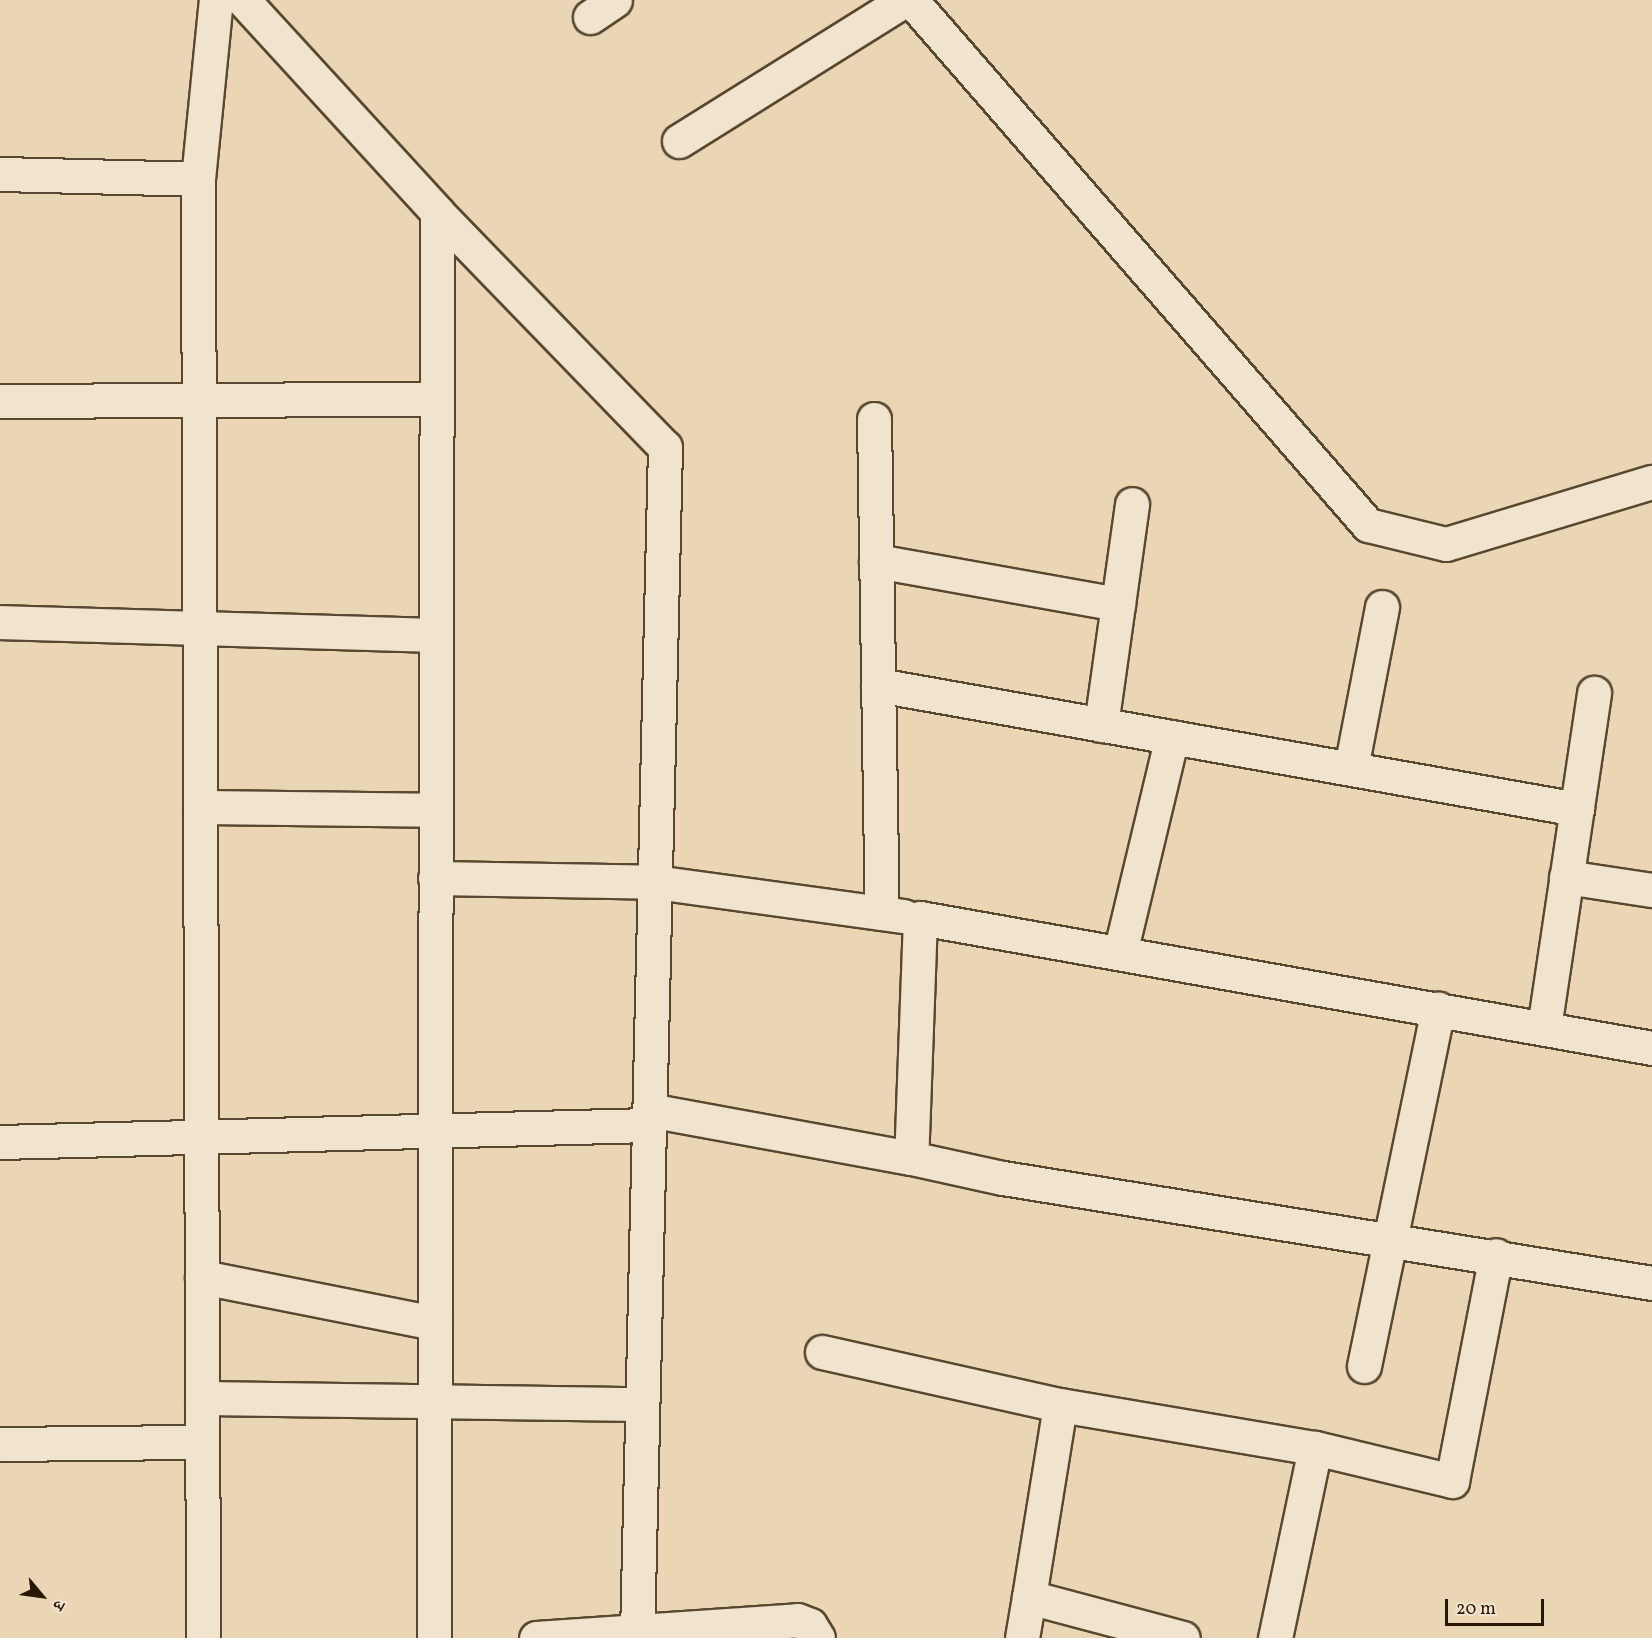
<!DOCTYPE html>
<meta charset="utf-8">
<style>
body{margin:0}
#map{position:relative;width:1652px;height:1638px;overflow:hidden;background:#ead6b4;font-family:Vollkorn,"Noto Serif Devanagari",serif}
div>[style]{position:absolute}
.roads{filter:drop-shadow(2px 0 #58482f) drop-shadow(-2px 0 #58482f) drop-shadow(0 2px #58482f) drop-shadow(0 -2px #58482f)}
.minor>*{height:33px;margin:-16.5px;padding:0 16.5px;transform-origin:16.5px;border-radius:16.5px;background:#f1e4ce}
span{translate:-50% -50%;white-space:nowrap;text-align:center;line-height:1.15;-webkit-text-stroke:5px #f1e4ce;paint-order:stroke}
.north{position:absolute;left:12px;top:1566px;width:60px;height:60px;-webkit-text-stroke:4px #f1e4ce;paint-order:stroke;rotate:119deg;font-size:16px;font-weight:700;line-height:24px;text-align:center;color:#281803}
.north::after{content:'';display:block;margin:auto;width:21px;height:27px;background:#281803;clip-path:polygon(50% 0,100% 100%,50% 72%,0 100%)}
.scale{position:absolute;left:1445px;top:1599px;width:99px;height:27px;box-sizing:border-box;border:3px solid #281803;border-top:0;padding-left:8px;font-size:18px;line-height:21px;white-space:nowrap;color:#281803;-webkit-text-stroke:4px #f1e4ce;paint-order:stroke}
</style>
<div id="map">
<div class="roads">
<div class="minor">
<i style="left:243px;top:0;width:287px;rotate:47.5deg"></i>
<i style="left:437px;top:212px;width:327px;rotate:45.9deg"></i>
<i style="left:665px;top:447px;width:1191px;rotate:91.35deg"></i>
<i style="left:911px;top:0;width:696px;rotate:48.96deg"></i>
<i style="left:1368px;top:525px;width:80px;rotate:13.7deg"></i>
<i style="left:1446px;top:544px;width:215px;rotate:-16.8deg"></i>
<i style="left:590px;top:17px;width:30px;rotate:-34deg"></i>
<i style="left:679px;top:141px;width:266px;rotate:-32deg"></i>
<i style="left:0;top:174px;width:198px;rotate:1.4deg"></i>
<i style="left:0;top:401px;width:436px;rotate:-0.3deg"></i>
<i style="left:874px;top:419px;width:494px;rotate:89.1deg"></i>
<i style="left:876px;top:561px;width:246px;rotate:10.1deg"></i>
<i style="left:0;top:622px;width:436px;rotate:1.7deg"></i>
<i style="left:878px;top:685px;width:710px;rotate:10.06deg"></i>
<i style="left:1101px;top:725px;width:223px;rotate:-82deg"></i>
<i style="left:1351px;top:768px;width:164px;rotate:-79.1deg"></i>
<i style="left:200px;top:807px;width:236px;rotate:0.7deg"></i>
<i style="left:1566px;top:877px;width:87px;rotate:8.6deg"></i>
<i style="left:435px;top:878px;width:220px;rotate:1deg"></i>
<i style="left:655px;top:882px;width:251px;rotate:7.8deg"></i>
<i style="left:1120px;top:953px;width:222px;rotate:-76.5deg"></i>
<i style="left:1544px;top:1028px;width:339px;rotate:-81.5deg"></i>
<i style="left:1652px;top:1048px;width:743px;rotate:-169.93deg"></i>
<i style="left:920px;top:918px;width:240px;rotate:92.1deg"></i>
<i style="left:911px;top:1158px;width:94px;rotate:12.3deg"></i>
<i style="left:1003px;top:1178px;width:657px;rotate:9.19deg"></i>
<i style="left:649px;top:1110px;width:266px;rotate:10.4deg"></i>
<i style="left:0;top:1142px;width:649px;rotate:-1.5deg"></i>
<i style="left:202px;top:1277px;width:237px;rotate:11.2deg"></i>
<i style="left:822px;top:1352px;width:244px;rotate:12.6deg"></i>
<i style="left:1364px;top:1366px;width:365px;rotate:-78.3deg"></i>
<i style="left:202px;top:1398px;width:440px;rotate:0.8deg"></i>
<i style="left:0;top:1444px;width:202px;rotate:-0.6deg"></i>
<i style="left:1029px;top:1597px;width:194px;rotate:-80.8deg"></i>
<i style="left:1060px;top:1405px;width:259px;rotate:9.6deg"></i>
<i style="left:1315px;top:1448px;width:141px;rotate:13.5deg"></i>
<i style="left:1452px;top:1481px;width:230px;rotate:-79deg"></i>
<i style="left:203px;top:1638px;width:1459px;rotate:-90.2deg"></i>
<i style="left:198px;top:179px;width:180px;rotate:-84.3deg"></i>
<i style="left:434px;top:1638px;width:1426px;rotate:-89.88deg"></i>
<i style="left:536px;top:1638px;width:262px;rotate:-3.9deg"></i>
<i style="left:797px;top:1620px;width:14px;rotate:21deg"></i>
<i style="left:810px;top:1625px;width:15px;rotate:58deg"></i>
<i style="left:1022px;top:1638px;width:42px;rotate:-80.3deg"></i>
<i style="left:1029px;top:1597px;width:159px;rotate:14.9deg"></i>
<i style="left:1275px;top:1638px;width:194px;rotate:-78.1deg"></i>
</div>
</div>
<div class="north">उ</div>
<div class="scale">20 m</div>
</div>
